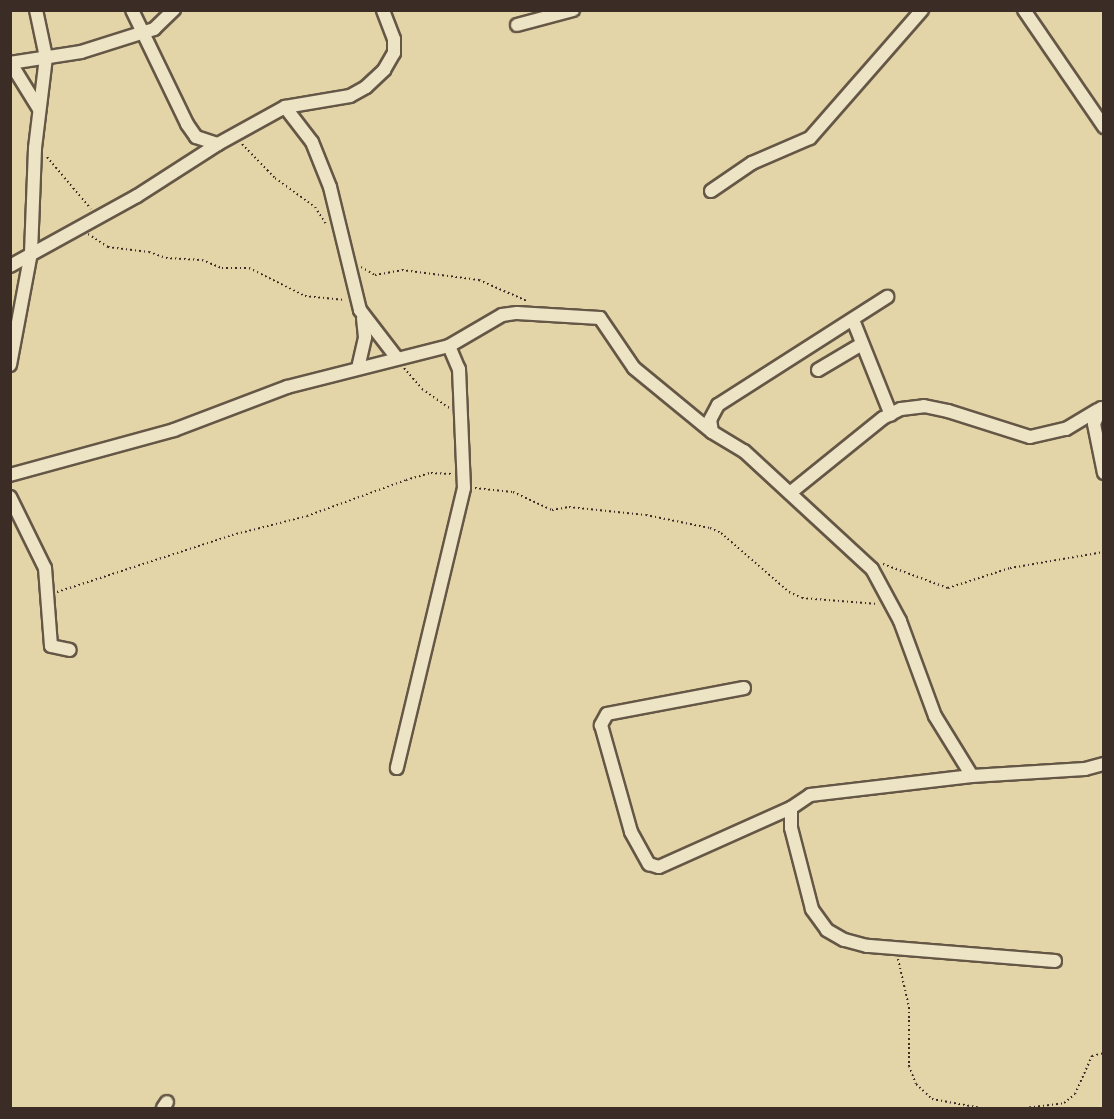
<!DOCTYPE html>
<style>
body{margin:0}
#map{position:relative;width:1114px;height:1119px;overflow:hidden;background:#e4d5a8;font-family:"IM FELL Double Pica",serif}
div>[style]{position:absolute}
.path>*{height:2px;margin-top:-1px;transform-origin:0;background:repeating-linear-gradient(90deg,#3b2d25 0 1.5px,transparent 0 4.5px)}
.roads{filter:drop-shadow(2px 0 #655746) drop-shadow(-2px 0 #655746) drop-shadow(0 2px #655746) drop-shadow(0 -2px #655746)}
.minor>*{height:12px;margin:-6px;padding:0 6px;transform-origin:6px;border-radius:6px;background:#ede4c6}
span{translate:-50% -50%;white-space:nowrap;text-align:center;line-height:1.15;-webkit-text-stroke:6px #ede4c6;paint-order:stroke}
.frame{position:absolute;inset:0;border:12px solid #3b2d25;pointer-events:none}
</style>
<div id="map">
<div class="path">
<i style="left:242px;top:144px;width:47px;rotate:45.9deg"></i>
<i style="left:275px;top:178px;width:49px;rotate:35.9deg"></i>
<i style="left:315px;top:207px;width:20px;rotate:57deg"></i>
<i style="left:47px;top:157px;width:68px;rotate:49.8deg"></i>
<i style="left:88px;top:234px;width:24px;rotate:33deg"></i>
<i style="left:108px;top:247px;width:41px;rotate:7deg"></i>
<i style="left:149px;top:252px;width:18px;rotate:19deg"></i>
<i style="left:166px;top:258px;width:36px;rotate:3deg"></i>
<i style="left:202px;top:260px;width:22px;rotate:22deg"></i>
<i style="left:222px;top:268px;width:27px"></i>
<i style="left:249px;top:268px;width:63px;rotate:26.6deg"></i>
<i style="left:305px;top:296px;width:40px;rotate:5.7deg"></i>
<i style="left:361px;top:267px;width:16px;rotate:30deg"></i>
<i style="left:375px;top:275px;width:27px;rotate:-10deg"></i>
<i style="left:402px;top:270px;width:78px;rotate:7.4deg"></i>
<i style="left:479px;top:280px;width:52px;rotate:23.6deg"></i>
<i style="left:404px;top:368px;width:28px;rotate:49deg"></i>
<i style="left:422px;top:389px;width:33px;rotate:35deg"></i>
<i style="left:475px;top:488px;width:38px;rotate:6deg"></i>
<i style="left:513px;top:492px;width:43px;rotate:24.8deg"></i>
<i style="left:552px;top:510px;width:17px;rotate:-10deg"></i>
<i style="left:569px;top:507px;width:77px;rotate:5.9deg"></i>
<i style="left:646px;top:515px;width:65px;rotate:11.5deg"></i>
<i style="left:710px;top:528px;width:12px;rotate:24deg"></i>
<i style="left:721px;top:533px;width:90px;rotate:40.9deg"></i>
<i style="left:789px;top:592px;width:14px;rotate:25deg"></i>
<i style="left:802px;top:598px;width:76px;rotate:4.5deg"></i>
<i style="left:883px;top:564px;width:69px;rotate:20.3deg"></i>
<i style="left:948px;top:588px;width:65px;rotate:-17.9deg"></i>
<i style="left:1010px;top:568px;width:95px;rotate:-9.7deg"></i>
<i style="left:57px;top:592px;width:184px;rotate:-18deg"></i>
<i style="left:232px;top:535px;width:77px;rotate:-14.2deg"></i>
<i style="left:307px;top:516px;width:105px;rotate:-20deg"></i>
<i style="left:406px;top:480px;width:26px;rotate:-16deg"></i>
<i style="left:431px;top:473px;width:21px;rotate:3deg"></i>
<i style="left:898px;top:959px;width:49px;rotate:77.1deg"></i>
<i style="left:909px;top:1007px;width:59px;rotate:90deg"></i>
<i style="left:909px;top:1066px;width:19px;rotate:69deg"></i>
<i style="left:916px;top:1084px;width:22px;rotate:43deg"></i>
<i style="left:932px;top:1099px;width:50px;rotate:10.4deg"></i>
<i style="left:1025px;top:1108px;width:39px;rotate:-7deg"></i>
<i style="left:1064px;top:1103px;width:14px;rotate:-39deg"></i>
<i style="left:1075px;top:1094px;width:42px;rotate:-65.9deg"></i>
<i style="left:1092px;top:1056px;width:12px;rotate:-14deg"></i>
</div>
<div class="roads">
<div class="minor">
<i style="left:132px;top:10px;width:127px;rotate:64.2deg"></i>
<i style="left:187px;top:124px;width:16px;rotate:55deg"></i>
<i style="left:196px;top:137px;width:23px;rotate:18deg"></i>
<i style="left:218px;top:144px;width:77px;rotate:-28.9deg"></i>
<i style="left:285px;top:107px;width:66px;rotate:-9.6deg"></i>
<i style="left:350px;top:96px;width:18px;rotate:-29deg"></i>
<i style="left:366px;top:87px;width:25px;rotate:-43deg"></i>
<i style="left:384px;top:70px;width:20px;rotate:-60deg"></i>
<i style="left:394px;top:53px;width:14px;rotate:-90deg"></i>
<i style="left:394px;top:39px;width:31px;rotate:-111deg"></i>
<i style="left:1024px;top:10px;width:142px;rotate:55.6deg"></i>
<i style="left:517px;top:25px;width:58px;rotate:-15deg"></i>
<i style="left:10px;top:62px;width:55px;rotate:58.3deg"></i>
<i style="left:10px;top:63px;width:72px;rotate:-8.8deg"></i>
<i style="left:81px;top:52px;width:63px;rotate:-17.6deg"></i>
<i style="left:141px;top:33px;width:14px;rotate:-17deg"></i>
<i style="left:154px;top:29px;width:28px;rotate:-44deg"></i>
<i style="left:285px;top:107px;width:44px;rotate:52.4deg"></i>
<i style="left:312px;top:142px;width:48px;rotate:68.2deg"></i>
<i style="left:330px;top:187px;width:127px;rotate:76.3deg"></i>
<i style="left:360px;top:310px;width:61px;rotate:52.4deg"></i>
<i style="left:711px;top:191px;width:50px;rotate:-34.3deg"></i>
<i style="left:752px;top:163px;width:63px;rotate:-23.3deg"></i>
<i style="left:810px;top:138px;width:170px;rotate:-48.8deg"></i>
<i style="left:10px;top:266px;width:145px;rotate:-28.9deg"></i>
<i style="left:137px;top:196px;width:96px;rotate:-32.7deg"></i>
<i style="left:853px;top:320px;width:102px;rotate:68.2deg"></i>
<i style="left:449px;top:346px;width:61px;rotate:-30.3deg"></i>
<i style="left:502px;top:315px;width:15px;rotate:-8deg"></i>
<i style="left:517px;top:313px;width:83px;rotate:3.4deg"></i>
<i style="left:600px;top:318px;width:60px;rotate:55.8deg"></i>
<i style="left:634px;top:368px;width:101px;rotate:39.4deg"></i>
<i style="left:712px;top:432px;width:37px;rotate:31deg"></i>
<i style="left:744px;top:451px;width:174px;rotate:42.7deg"></i>
<i style="left:872px;top:569px;width:59px;rotate:61.7deg"></i>
<i style="left:900px;top:621px;width:101px;rotate:69.8deg"></i>
<i style="left:935px;top:716px;width:70px;rotate:58.3deg"></i>
<i style="left:10px;top:365px;width:114px;rotate:-79.4deg"></i>
<i style="left:31px;top:253px;width:105px;rotate:-87.8deg"></i>
<i style="left:35px;top:148px;width:92px;rotate:-83.1deg"></i>
<i style="left:46px;top:57px;width:48px;rotate:-102deg"></i>
<i style="left:358px;top:368px;width:32px;rotate:-77deg"></i>
<i style="left:365px;top:337px;width:19px;rotate:-96deg"></i>
<i style="left:818px;top:370px;width:51px;rotate:-30.6deg"></i>
<i style="left:1101px;top:408px;width:17px;rotate:114deg"></i>
<i style="left:1094px;top:424px;width:50px;rotate:78.5deg"></i>
<i style="left:712px;top:432px;width:12px;rotate:-99deg"></i>
<i style="left:710px;top:420px;width:17px;rotate:-62deg"></i>
<i style="left:718px;top:405px;width:201px;rotate:-32.6deg"></i>
<i style="left:10px;top:475px;width:170px;rotate:-15.3deg"></i>
<i style="left:174px;top:430px;width:121px;rotate:-20.8deg"></i>
<i style="left:287px;top:387px;width:167px;rotate:-14.2deg"></i>
<i style="left:449px;top:346px;width:25px;rotate:67deg"></i>
<i style="left:459px;top:369px;width:119px;rotate:87.6deg"></i>
<i style="left:464px;top:488px;width:288px;rotate:103.5deg"></i>
<i style="left:790px;top:493px;width:119px;rotate:-38.9deg"></i>
<i style="left:883px;top:418px;width:20px;rotate:-27deg"></i>
<i style="left:901px;top:409px;width:23px;rotate:-7deg"></i>
<i style="left:924px;top:406px;width:25px;rotate:12deg"></i>
<i style="left:948px;top:411px;width:86px;rotate:17.6deg"></i>
<i style="left:1030px;top:437px;width:37px;rotate:-13deg"></i>
<i style="left:1066px;top:429px;width:37px;rotate:-31deg"></i>
<i style="left:10px;top:497px;width:79px;rotate:63.8deg"></i>
<i style="left:45px;top:568px;width:78px;rotate:85.6deg"></i>
<i style="left:51px;top:646px;width:19px;rotate:12deg"></i>
<i style="left:744px;top:688px;width:139px;rotate:169.3deg"></i>
<i style="left:607px;top:714px;width:13px;rotate:119deg"></i>
<i style="left:601px;top:725px;width:111px;rotate:74.3deg"></i>
<i style="left:631px;top:832px;width:37px;rotate:61deg"></i>
<i style="left:649px;top:864px;width:10px;rotate:17deg"></i>
<i style="left:659px;top:867px;width:145px;rotate:-24.1deg"></i>
<i style="left:1055px;top:961px;width:189px;rotate:-175.4deg"></i>
<i style="left:867px;top:946px;width:24px;rotate:-165deg"></i>
<i style="left:844px;top:940px;width:20px;rotate:-150deg"></i>
<i style="left:827px;top:930px;width:26px;rotate:-126deg"></i>
<i style="left:812px;top:909px;width:84px;rotate:-104.5deg"></i>
<i style="left:791px;top:828px;width:20px;rotate:-90deg"></i>
<i style="left:791px;top:808px;width:23px;rotate:-34deg"></i>
<i style="left:810px;top:795px;width:163px;rotate:-6.7deg"></i>
<i style="left:972px;top:776px;width:113px;rotate:-3.5deg"></i>
<i style="left:1085px;top:769px;width:20px;rotate:-15deg"></i>
<i style="left:163px;top:1108px;width:7px;rotate:-56deg"></i>
</div>
</div>
<div class="frame"></div>
</div>
